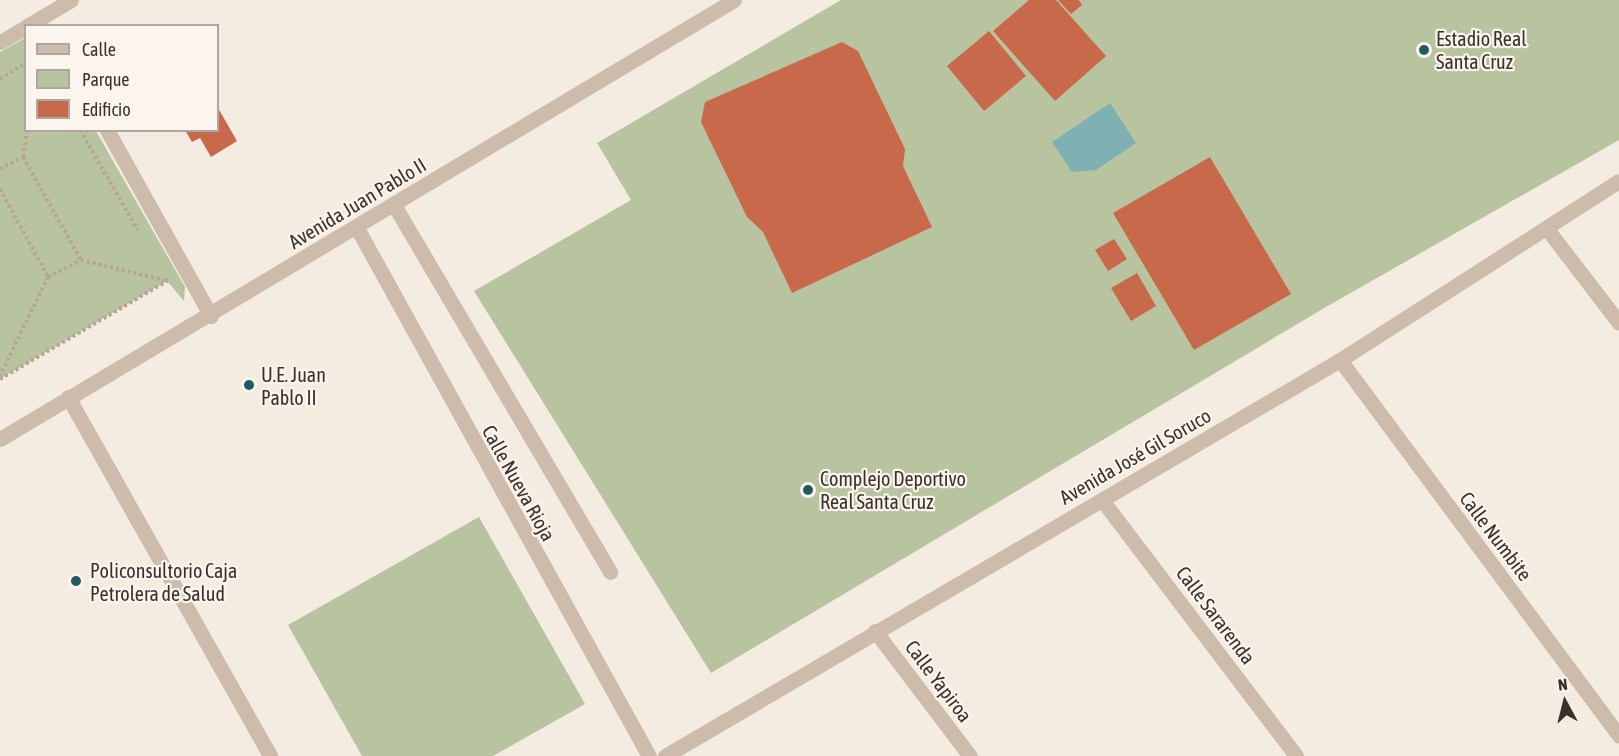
<!DOCTYPE html>
<meta charset="utf-8">
<style>
body{margin:0}
#map{position:relative;width:1619px;height:756px;overflow:hidden;background:#f4ebe1;font-family:"Asap Condensed",sans-serif}
div>[style]{position:absolute}
.green>*{inset:0;background:#b8c4a0}
.water>*{inset:0;background:#7fb0b2}
.building>*{inset:0;background:#c8694b}
.path>*{height:4px;margin-top:-2px;transform-origin:0;background:repeating-linear-gradient(90deg,#b9a596 0 3px,transparent 0 6px)}
.minor>*{height:15px;margin:-7.5px;padding:0 7.5px;transform-origin:7.5px;border-radius:7.5px;background:#cdbbac}
.dots>*{width:16px;height:16px;translate:-50% -50%;box-sizing:border-box;border:3px solid #fbf5ee;border-radius:50%}
span{translate:-50% -50%;white-space:nowrap;text-align:center;line-height:1.15;-webkit-text-stroke:4.5px #fbf5ee;paint-order:stroke}
.poi-label{font-size:20px;color:#3b302b}
.left{translate:0 -50%;text-align:left}
.street-label{font-size:20px;color:#3b302b}
.legend{position:absolute;left:24px;top:24px;width:195px;height:108px;box-sizing:border-box;background:#fbf5ee;border:2px solid #aea6a0;margin:0;padding:8px 10px;list-style:none;font-size:18px;color:#3b302b}
.legend li{display:flex;align-items:center;gap:12px;height:30px}
.legend b{width:30px;border:2px solid #aea6a0}
.north{position:absolute;left:1535px;top:672px;width:60px;height:60px;-webkit-text-stroke:4px #fbf5ee;paint-order:stroke;rotate:353deg;font-size:16px;font-weight:700;line-height:24px;text-align:center;color:#3b302b}
.north::after{content:'';display:block;margin:auto;width:21px;height:27px;background:#3b302b;clip-path:polygon(50% 0,100% 100%,50% 72%,0 100%)}
</style>
<div id="map">
<div class="green">
<i style="clip-path:polygon(841px 0,1619px 0,1619px 140px,1326px 307px,711px 673px,474px 291px,631px 200px,597px 143px)"></i>
<i style="clip-path:polygon(25px 38px,26px 130px,96px 131px,185px 287px,184px 301px,167px 281px,0 379px,0 52px)"></i>
<i style="clip-path:polygon(479px 517px,585px 704px,493px 756px,362px 756px,288px 625px)"></i>
</div>
<div class="water">
<i style="clip-path:polygon(1110px 103px,1136px 143px,1096px 170px,1072px 172px,1052px 142px)"></i>
</div>
<div class="building">
<i style="clip-path:polygon(1029px 0,1056px 0,1106px 56px,1055px 101px,993px 31px)"></i>
<i style="clip-path:polygon(1058px 0,1079px 0,1082px 5px,1071px 14px)"></i>
<i style="clip-path:polygon(989px 31px,1026px 76px,984px 111px,947px 66px)"></i>
<i style="clip-path:polygon(842px 42px,858px 51px,905px 149px,903px 166px,932px 227px,792px 293px,763px 232px,747px 217px,701px 122px,705px 102px)"></i>
<i style="clip-path:polygon(218px 108px,237px 141px,211px 157px,200px 138px,192px 142px,185px 130px,218px 130px)"></i>
<i style="clip-path:polygon(1210px 157px,1291px 294px,1194px 350px,1113px 213px)"></i>
<i style="clip-path:polygon(1114px 239px,1127px 259px,1108px 271px,1095px 250px)"></i>
<i style="clip-path:polygon(1137px 273px,1156px 306px,1131px 321px,1111px 288px)"></i>
</div>
<div class="path">
<i style="left:0;top:79px;width:31px;rotate:-32deg"></i>
<i style="left:27px;top:130px;width:27px;rotate:98deg"></i>
<i style="left:23px;top:157px;width:118px;rotate:60.6deg"></i>
<i style="left:81px;top:260px;width:89px;rotate:13.7deg"></i>
<i style="left:80px;top:130px;width:116px;rotate:59.9deg"></i>
<i style="left:0;top:169px;width:26px;rotate:-28deg"></i>
<i style="left:0;top:189px;width:100px;rotate:61.4deg"></i>
<i style="left:48px;top:277px;width:110px;rotate:115.9deg"></i>
<i style="left:48px;top:277px;width:37px;rotate:-27deg"></i>
<i style="left:0;top:379px;width:194px;rotate:-30.4deg"></i>
<i style="left:167px;top:281px;width:4px;rotate:-124deg"></i>
</div>
<div class="minor">
<i style="left:27px;top:26px;width:51px;rotate:-30.6deg"></i>
<i style="left:0;top:42px;width:30px;rotate:-30deg"></i>
<i style="left:107px;top:130px;width:213px;rotate:60.8deg"></i>
<i style="left:394px;top:205px;width:426px;rotate:59.5deg"></i>
<i style="left:357px;top:228px;width:603px;rotate:61.06deg"></i>
<i style="left:1547px;top:229px;width:118px;rotate:52.5deg"></i>
<i style="left:1340px;top:360px;width:468px;rotate:53.4deg"></i>
<i style="left:68px;top:397px;width:412px;rotate:60.6deg"></i>
<i style="left:0;top:439px;width:855px;rotate:-30.88deg"></i>
<i style="left:1102px;top:500px;width:321px;rotate:52.8deg"></i>
<i style="left:875px;top:631px;width:157px;rotate:52.8deg"></i>
<i style="left:665px;top:756px;width:783px;rotate:-30.4deg"></i>
<i style="left:1340px;top:360px;width:331px;rotate:-32.7deg"></i>
</div>
<div class="dots">
<i style="left:1424px;top:50px;background:#1f5a5e"></i>
<i style="left:249px;top:385px;background:#1f5a5e"></i>
<i style="left:808px;top:490px;background:#1f5a5e"></i>
<i style="left:76px;top:581px;background:#1f5a5e"></i>
</div>
<div class="poi-label">
<span class="left" style="left:1436px;top:50px">Estadio Real<br>Santa Cruz</span>
<span class="left" style="left:261px;top:386px">U.E. Juan<br>Pablo II</span>
<span class="left" style="left:820px;top:490px">Complejo Deportivo<br>Real Santa Cruz</span>
<span class="left" style="left:90px;top:582px">Policonsultorio Caja<br>Petrolera de Salud</span>
</div>
<div class="street-label">
<span style="left:357px;top:203px;rotate:-31deg">Avenida Juan Pablo II</span>
<span style="left:1135px;top:456px;rotate:-30deg">Avenida José Gil Soruco</span>
<span style="left:519px;top:483px;rotate:61deg">Calle Nueva Rioja</span>
<span style="left:1496px;top:536px;rotate:53deg">Calle Numbite</span>
<span style="left:1216px;top:615px;rotate:53deg">Calle Sararenda</span>
<span style="left:939px;top:681px;rotate:53deg">Calle Yapiroa</span>
</div>
<ul class="legend">
<li><b style="height:8px;background:#cdbbac"></b>Calle</li>
<li><b style="height:16px;background:#b8c4a0"></b>Parque</li>
<li><b style="height:16px;background:#c8694b"></b>Edificio</li>
</ul>
<div class="north">N</div>
</div>
